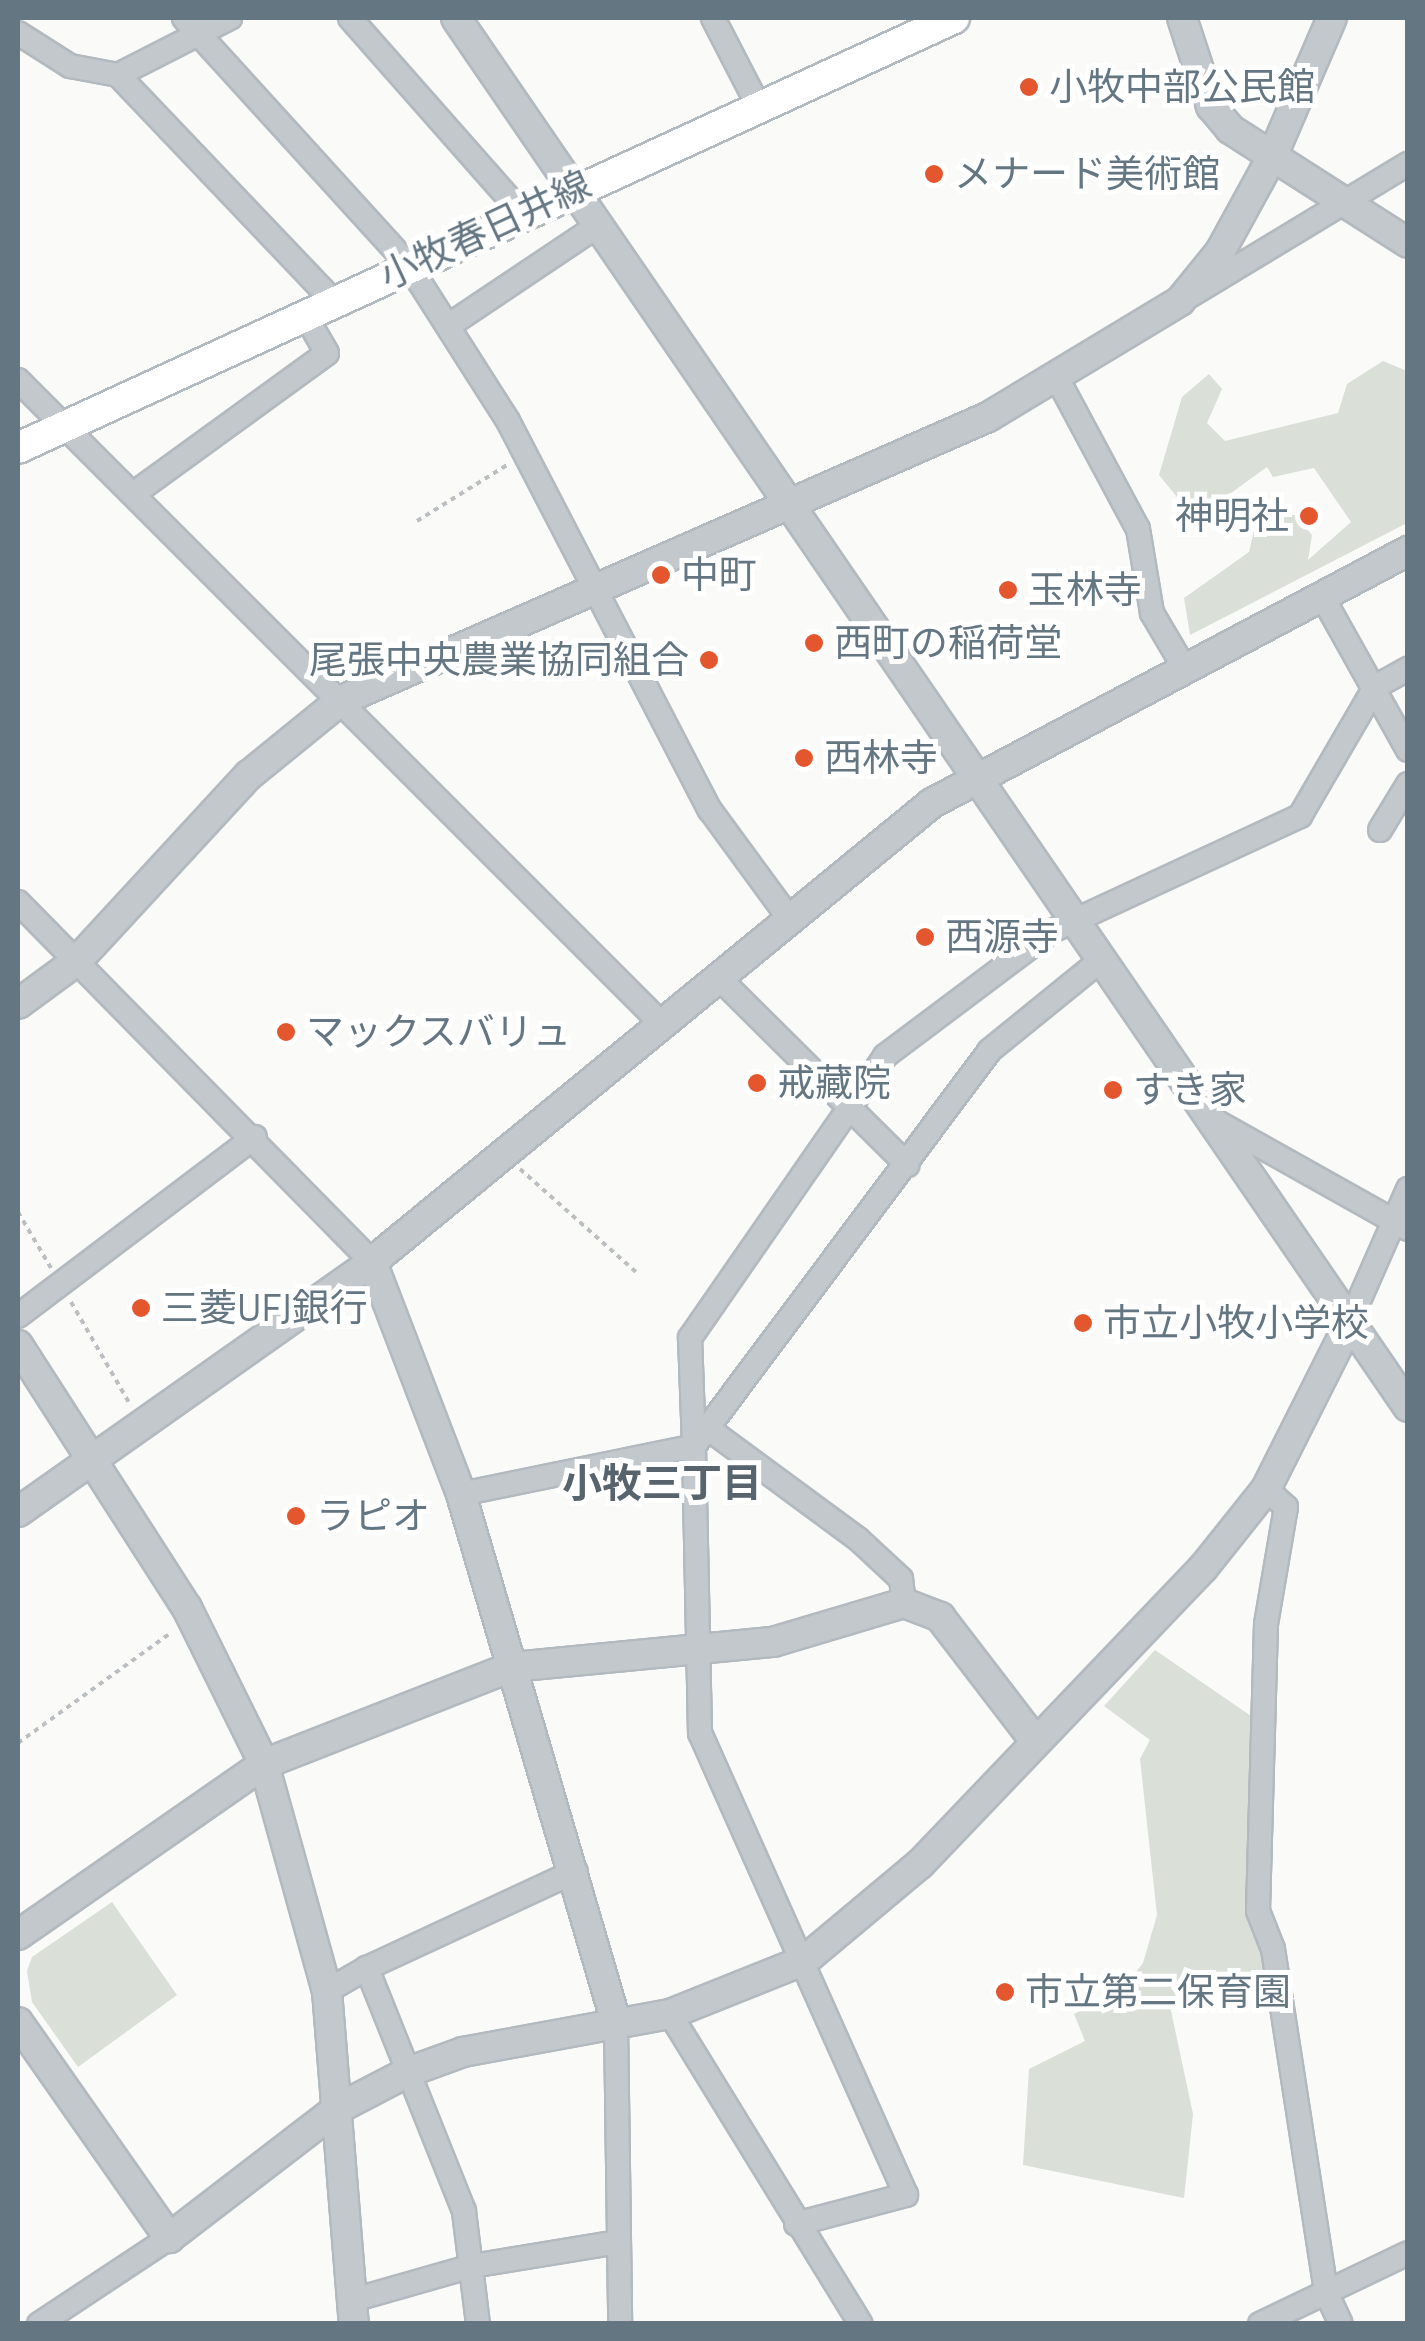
<!DOCTYPE html>
<meta charset="utf-8">
<style>
body{margin:0}
#map{position:relative;width:1425px;height:2341px;overflow:hidden;background:#fafaf8;font-family:"Titillium Web","Noto Sans JP",sans-serif}
div>[style]{position:absolute}
.green>*{inset:0;background:#dadfd7}
.path>*{height:4px;margin-top:-2px;transform-origin:0;background:repeating-linear-gradient(90deg,#bbbfc2 0 5px,transparent 0 10px)}
.roads{filter:drop-shadow(2px 0 #b3babf) drop-shadow(-2px 0 #b3babf) drop-shadow(0 2px #b3babf) drop-shadow(0 -2px #b3babf)}
.minor>*{height:22px;margin:-11px;padding:0 11px;transform-origin:11px;border-radius:11px;background:#c3c8cc}
.tertiary>*{height:28px;margin:-14px;padding:0 14px;transform-origin:14px;border-radius:14px;background:#c3c8cc}
.secondary>*{height:30px;margin:-15px;padding:0 15px;transform-origin:15px;border-radius:15px;background:#fff}
.dots>*{width:28px;height:28px;translate:-50% -50%;box-sizing:border-box;border:5px solid #fff;border-radius:50%}
span{translate:-50% -50%;white-space:nowrap;text-align:center;line-height:1.15;-webkit-text-stroke:10px #fff;paint-order:stroke}
.poi-label{font-size:38px;color:#657683}
.left{translate:0 -50%;text-align:left}
.right{translate:-100% -50%;text-align:right}
.street-label{font-size:38px;color:#657683}
.neighbourhood-label{font-size:40px;color:#57646e;font-weight:700}
.frame{position:absolute;inset:0;border:20px solid #657683;pointer-events:none}
</style>
<div id="map">
<div class="green">
<i style="clip-path:polygon(1383px 361px,1407px 371px,1407px 523px,1190px 635px,1184px 598px,1249px 552px,1260px 505px,1296px 516px,1312px 535px,1308px 560px,1351px 522px,1314px 468px,1273px 477px,1267px 467px,1195px 519px,1159px 475px,1182px 397px,1209px 374px,1222px 389px,1207px 423px,1225px 441px,1338px 413px,1347px 384px)"></i>
<i style="clip-path:polygon(1155px 1650px,1254px 1718px,1270px 1958px,1255px 1982px,1212px 1982px,1170px 2006px,1193px 2114px,1184px 2198px,1023px 2165px,1029px 2069px,1085px 2041px,1074px 2014px,1121px 1991px,1143px 1963px,1157px 1915px,1140px 1759px,1150px 1740px,1104px 1706px)"></i>
<i style="clip-path:polygon(112px 1902px,177px 1995px,78px 2067px,32px 2002px,27px 1971px,32px 1957px)"></i>
</div>
<div class="path">
<i style="left:417px;top:521px;width:106px;rotate:-31.9deg"></i>
<i style="left:520px;top:1169px;width:155px;rotate:41.6deg"></i>
<i style="left:18px;top:1212px;width:65px;rotate:59.5deg"></i>
<i style="left:71px;top:1302px;width:120px;rotate:60deg"></i>
<i style="left:18px;top:1743px;width:190px;rotate:-35.8deg"></i>
</div>
<div class="roads">
<div class="minor">
<i style="left:184px;top:18px;width:333px;rotate:47.7deg"></i>
<i style="left:408px;top:264px;width:186px;rotate:57.5deg"></i>
<i style="left:508px;top:421px;width:438px;rotate:62.6deg"></i>
<i style="left:710px;top:810px;width:134px;rotate:53.8deg"></i>
<i style="left:350px;top:18px;width:260px;rotate:48.6deg"></i>
<i style="left:713px;top:18px;width:98px;rotate:62.7deg"></i>
<i style="left:18px;top:33px;width:62px;rotate:32.4deg"></i>
<i style="left:70px;top:66px;width:49px;rotate:10.6deg"></i>
<i style="left:118px;top:75px;width:126px;rotate:-27deg"></i>
<i style="left:118px;top:75px;width:312px;rotate:46.4deg"></i>
<i style="left:1188px;top:297px;width:257px;rotate:-31.2deg"></i>
<i style="left:448px;top:326px;width:178px;rotate:-33.8deg"></i>
<i style="left:1057px;top:378px;width:171px;rotate:61.8deg"></i>
<i style="left:1138px;top:529px;width:85px;rotate:80.5deg"></i>
<i style="left:1152px;top:613px;width:65px;rotate:59.5deg"></i>
<i style="left:18px;top:380px;width:911px;rotate:45deg"></i>
<i style="left:136px;top:492px;width:236px;rotate:-36deg"></i>
<i style="left:327px;top:353px;width:44px;rotate:-120.1deg"></i>
<i style="left:1323px;top:598px;width:174px;rotate:60.8deg"></i>
<i style="left:1380px;top:830px;width:54px;rotate:-58.7deg"></i>
<i style="left:18px;top:902px;width:505px;rotate:45.48deg"></i>
<i style="left:718px;top:977px;width:267px;rotate:44.8deg"></i>
<i style="left:1212px;top:1119px;width:225px;rotate:29.3deg"></i>
<i style="left:18px;top:1316px;width:297px;rotate:-37.1deg"></i>
<i style="left:1347px;top:1328px;width:152px;rotate:-66.3deg"></i>
<i style="left:710px;top:1430px;width:184px;rotate:36.4deg"></i>
<i style="left:858px;top:1539px;width:59px;rotate:42.9deg"></i>
<i style="left:901px;top:1579px;width:24px;rotate:83deg"></i>
<i style="left:1266px;top:1489px;width:27px;rotate:42deg"></i>
<i style="left:1286px;top:1507px;width:119px;rotate:99.7deg"></i>
<i style="left:1266px;top:1624px;width:287px;rotate:91.6deg"></i>
<i style="left:1258px;top:1911px;width:41px;rotate:68.5deg"></i>
<i style="left:1273px;top:1949px;width:347px;rotate:81.2deg"></i>
<i style="left:1326px;top:2292px;width:35px;rotate:65deg"></i>
<i style="left:461px;top:1494px;width:238px;rotate:-11.6deg"></i>
<i style="left:694px;top:1446px;width:108px;rotate:-92.1deg"></i>
<i style="left:690px;top:1338px;width:343px;rotate:-55.3deg"></i>
<i style="left:885px;top:1056px;width:206px;rotate:-36.9deg"></i>
<i style="left:1050px;top:932px;width:276px;rotate:-24.9deg"></i>
<i style="left:1300px;top:816px;width:149px;rotate:-59.8deg"></i>
<i style="left:1375px;top:687px;width:38px;rotate:-29deg"></i>
<i style="left:327px;top:1991px;width:46px;rotate:-29.9deg"></i>
<i style="left:670px;top:2014px;width:364px;rotate:58.4deg"></i>
<i style="left:616px;top:2022px;width:302px;rotate:89.2deg"></i>
<i style="left:796px;top:2224px;width:114px;rotate:-14.8deg"></i>
<i style="left:906px;top:2195px;width:506px;rotate:-114.03deg"></i>
<i style="left:700px;top:1733px;width:287px;rotate:-91.2deg"></i>
<i style="left:694px;top:1446px;width:493px;rotate:-53.2deg"></i>
<i style="left:989px;top:1051px;width:144px;rotate:-39.1deg"></i>
<i style="left:353px;top:2300px;width:124px;rotate:-15.9deg"></i>
<i style="left:472px;top:2266px;width:149px;rotate:-9.3deg"></i>
<i style="left:39px;top:2324px;width:156px;rotate:-33.5deg"></i>
<i style="left:478px;top:2324px;width:114px;rotate:-97.1deg"></i>
<i style="left:464px;top:2211px;width:262px;rotate:-111.8deg"></i>
<i style="left:367px;top:1968px;width:230px;rotate:-24.9deg"></i>
<i style="left:1260px;top:2324px;width:164px;rotate:-25.6deg"></i>
</div>
<div class="tertiary">
<i style="left:456px;top:18px;width:1684px;rotate:55.57deg"></i>
<i style="left:1182px;top:18px;width:93px;rotate:71.8deg"></i>
<i style="left:1211px;top:106px;width:30px;rotate:50deg"></i>
<i style="left:1230px;top:129px;width:211px;rotate:32.6deg"></i>
<i style="left:18px;top:1004px;width:74px;rotate:-36.3deg"></i>
<i style="left:78px;top:960px;width:252px;rotate:-47.3deg"></i>
<i style="left:249px;top:775px;width:117px;rotate:-39.1deg"></i>
<i style="left:340px;top:701px;width:708px;rotate:-23.67deg"></i>
<i style="left:988px;top:417px;width:224px;rotate:-31.1deg"></i>
<i style="left:1180px;top:301px;width:63px;rotate:-50.8deg"></i>
<i style="left:1220px;top:252px;width:108px;rotate:-61.3deg"></i>
<i style="left:1272px;top:157px;width:151px;rotate:-66.7deg"></i>
<i style="left:372px;top:1262px;width:248px;rotate:69deg"></i>
<i style="left:461px;top:1494px;width:550px;rotate:73.64deg"></i>
<i style="left:18px;top:1345px;width:313px;rotate:57.3deg"></i>
<i style="left:187px;top:1608px;width:174px;rotate:63.7deg"></i>
<i style="left:264px;top:1764px;width:236px;rotate:74.5deg"></i>
<i style="left:327px;top:1991px;width:334px;rotate:85.4deg"></i>
<i style="left:18px;top:1512px;width:433px;rotate:-35.2deg"></i>
<i style="left:372px;top:1262px;width:724px;rotate:-39.34deg"></i>
<i style="left:932px;top:803px;width:539px;rotate:-27.9deg"></i>
<i style="left:18px;top:1935px;width:300px;rotate:-34.8deg"></i>
<i style="left:264px;top:1764px;width:266px;rotate:-21.4deg"></i>
<i style="left:512px;top:1667px;width:262px;rotate:-5.5deg"></i>
<i style="left:773px;top:1642px;width:137px;rotate:-16.6deg"></i>
<i style="left:904px;top:1603px;width:39px;rotate:21deg"></i>
<i style="left:940px;top:1617px;width:156px;rotate:52.5deg"></i>
<i style="left:18px;top:2022px;width:264px;rotate:55deg"></i>
<i style="left:169px;top:2238px;width:212px;rotate:-37.5deg"></i>
<i style="left:337px;top:2109px;width:80px;rotate:-27.5deg"></i>
<i style="left:408px;top:2072px;width:59px;rotate:-20deg"></i>
<i style="left:463px;top:2052px;width:210px;rotate:-10.4deg"></i>
<i style="left:670px;top:2014px;width:145px;rotate:-21.8deg"></i>
<i style="left:805px;top:1960px;width:150px;rotate:-39.9deg"></i>
<i style="left:920px;top:1864px;width:410px;rotate:-46.3deg"></i>
<i style="left:1203px;top:1568px;width:101px;rotate:-51.4deg"></i>
<i style="left:1266px;top:1489px;width:180px;rotate:-63.3deg"></i>
</div>
<div class="secondary">
<i style="left:18px;top:448px;width:1030px;rotate:-24.67deg"></i>
</div>
</div>
<div class="dots">
<i style="left:1029px;top:87px;background:#e4572e"></i>
<i style="left:934px;top:174px;background:#e4572e"></i>
<i style="left:1309px;top:516px;background:#e4572e"></i>
<i style="left:661px;top:575px;background:#e4572e"></i>
<i style="left:1008px;top:590px;background:#e4572e"></i>
<i style="left:814px;top:643px;background:#e4572e"></i>
<i style="left:709px;top:660px;background:#e4572e"></i>
<i style="left:804px;top:758px;background:#e4572e"></i>
<i style="left:925px;top:937px;background:#e4572e"></i>
<i style="left:286px;top:1032px;background:#e4572e"></i>
<i style="left:757px;top:1083px;background:#e4572e"></i>
<i style="left:1113px;top:1090px;background:#e4572e"></i>
<i style="left:141px;top:1308px;background:#e4572e"></i>
<i style="left:1083px;top:1323px;background:#e4572e"></i>
<i style="left:296px;top:1516px;background:#e4572e"></i>
<i style="left:1005px;top:1992px;background:#e4572e"></i>
</div>
<div class="poi-label">
<span class="left" style="left:1049px;top:87px">小牧中部公民館</span>
<span class="left" style="left:954px;top:174px">メナード美術館</span>
<span class="right" style="left:1289px;top:516px">神明社</span>
<span class="left" style="left:681px;top:575px">中町</span>
<span class="left" style="left:1028px;top:590px">玉林寺</span>
<span class="left" style="left:834px;top:643px">西町の稲荷堂</span>
<span class="right" style="left:689px;top:660px">尾張中央農業協同組合</span>
<span class="left" style="left:824px;top:758px">西林寺</span>
<span class="left" style="left:945px;top:937px">西源寺</span>
<span class="left" style="left:306px;top:1032px">マックスバリュ</span>
<span class="left" style="left:777px;top:1083px">戒藏院</span>
<span class="left" style="left:1133px;top:1090px">すき家</span>
<span class="left" style="left:161px;top:1308px">三菱UFJ銀行</span>
<span class="left" style="left:1103px;top:1323px">市立小牧小学校</span>
<span class="left" style="left:316px;top:1516px">ラピオ</span>
<span class="left" style="left:1025px;top:1992px">市立第二保育園</span>
</div>
<div class="street-label">
<span style="left:485px;top:230px;rotate:-25deg">小牧春日井線</span>
</div>
<div class="neighbourhood-label">
<span style="left:662px;top:1483px">小牧三丁目</span>
</div>
<div class="frame"></div>
</div>
